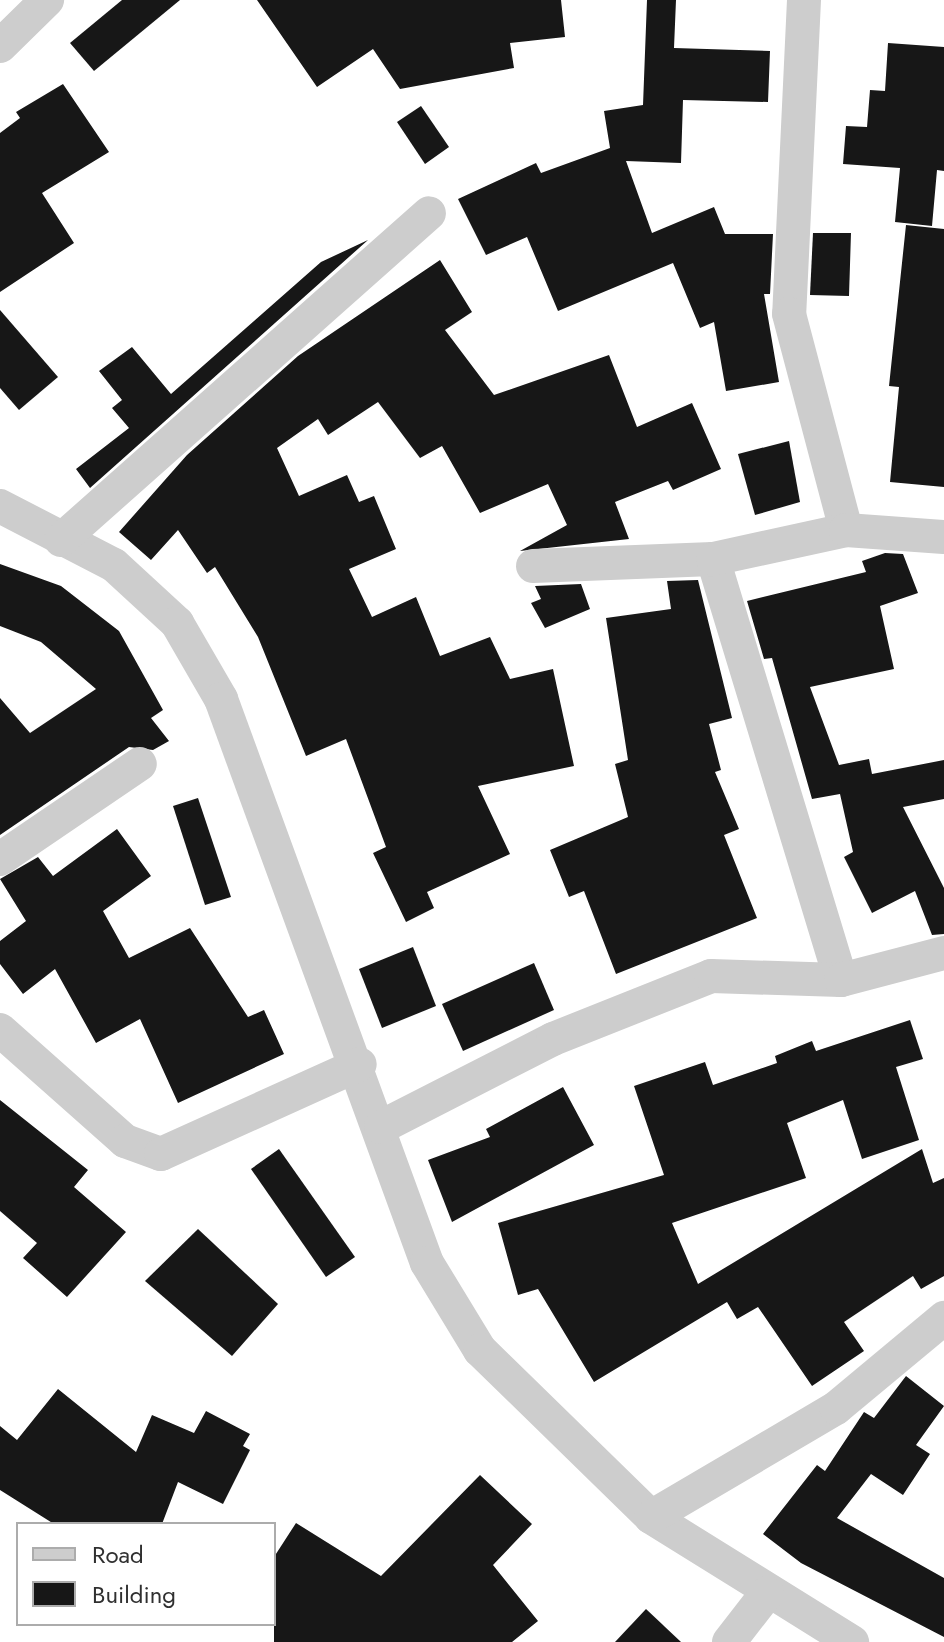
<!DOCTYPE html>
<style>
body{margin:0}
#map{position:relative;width:944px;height:1642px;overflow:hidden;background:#fff;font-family:Jost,sans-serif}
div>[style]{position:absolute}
.building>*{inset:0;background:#171717}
.minor>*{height:34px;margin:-17px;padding:0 17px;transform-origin:17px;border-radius:17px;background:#cdcdcd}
span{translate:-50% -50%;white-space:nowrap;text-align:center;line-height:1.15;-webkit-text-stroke:8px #fff;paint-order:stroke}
.legend{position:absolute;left:16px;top:1522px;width:260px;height:104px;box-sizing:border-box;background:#fff;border:2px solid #acacac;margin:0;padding:10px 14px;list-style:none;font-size:24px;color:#303030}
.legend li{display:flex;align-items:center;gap:16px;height:40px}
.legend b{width:40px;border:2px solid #acacac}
</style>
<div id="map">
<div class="building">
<i style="clip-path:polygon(122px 0,180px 0,94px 71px,70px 43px)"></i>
<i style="clip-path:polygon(257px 0,561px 0,565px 37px,510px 43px,514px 68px,400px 89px,373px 49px,317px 87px)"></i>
<i style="clip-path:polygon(647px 0,676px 0,674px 48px,770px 51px,768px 102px,683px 100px,681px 163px,626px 161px,652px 233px,714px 207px,725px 234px,773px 234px,770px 294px,764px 294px,779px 382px,726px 391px,714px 322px,700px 328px,673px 263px,558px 311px,527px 237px,486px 255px,458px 199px,536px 163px,541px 173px,610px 148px,604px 111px,643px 105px)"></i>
<i style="clip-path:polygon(888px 43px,944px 47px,944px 171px,937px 170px,932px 226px,895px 222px,900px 168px,843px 164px,846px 126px,867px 127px,870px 90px,885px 91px)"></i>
<i style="clip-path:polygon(63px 84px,109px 152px,42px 193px,74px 243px,0 292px,0 133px,20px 118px,16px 112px)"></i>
<i style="clip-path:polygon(421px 106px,449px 147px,425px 164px,397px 122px)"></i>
<i style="clip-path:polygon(906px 225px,944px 229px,944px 487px,890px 482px,899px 387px,889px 386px)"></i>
<i style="clip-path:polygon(813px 233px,851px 233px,849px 296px,810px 295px)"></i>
<i style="clip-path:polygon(368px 240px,90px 488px,76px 469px,129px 428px,112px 408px,122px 400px,99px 371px,132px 347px,171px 394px,321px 262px)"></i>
<i style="clip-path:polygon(440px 260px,472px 312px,445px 330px,494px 395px,609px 355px,637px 427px,692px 403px,721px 469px,673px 490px,668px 481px,615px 502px,629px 539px,520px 551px,567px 525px,548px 484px,480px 513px,442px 446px,420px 458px,378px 402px,328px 435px,318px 419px,277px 448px,299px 496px,347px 475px,359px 502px,374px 496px,396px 549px,349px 569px,372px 617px,416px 597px,440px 656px,490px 637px,510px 679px,553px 669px,574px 766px,478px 786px,510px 854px,427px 892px,434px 908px,406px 922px,373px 853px,386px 847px,346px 739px,306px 756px,258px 637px,215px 567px,207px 573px,178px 530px,151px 560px,119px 532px,187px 455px,298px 356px)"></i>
<i style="clip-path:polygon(0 310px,58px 377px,19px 410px,0 388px)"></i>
<i style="clip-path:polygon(789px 441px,800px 502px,755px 515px,738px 454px)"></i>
<i style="clip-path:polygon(885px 553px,903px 554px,918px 593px,880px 606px,894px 669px,810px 687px,839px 765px,869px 759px,872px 774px,944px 760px,944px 799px,903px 807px,944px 888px,944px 934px,932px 935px,915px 891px,872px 913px,844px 857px,853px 852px,840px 794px,812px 799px,772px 658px,764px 659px,747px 601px,866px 572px,862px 561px)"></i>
<i style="clip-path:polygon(0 564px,61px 586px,119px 631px,163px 710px,151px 718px,169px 741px,153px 750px,129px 747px,0 835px,0 698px,30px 733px,96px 689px,41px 642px,0 626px)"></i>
<i style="clip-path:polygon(698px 580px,732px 718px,709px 724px,721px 770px,715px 772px,739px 829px,724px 835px,757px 918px,616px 974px,584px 891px,569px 897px,550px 850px,628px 817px,615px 764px,628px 760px,606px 618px,671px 609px,667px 581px)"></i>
<i style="clip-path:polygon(581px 584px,590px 609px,545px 628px,531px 603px,541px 599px,535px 586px)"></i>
<i style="clip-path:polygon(198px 798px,231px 897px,205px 905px,173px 806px)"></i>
<i style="clip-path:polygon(117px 829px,151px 876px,103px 911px,129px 958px,190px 928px,248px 1017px,264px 1010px,284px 1054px,178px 1103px,140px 1019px,96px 1043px,55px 969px,23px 994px,0 964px,0 941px,26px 921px,0 879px,38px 857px,53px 876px)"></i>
<i style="clip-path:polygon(413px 947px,436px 1006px,382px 1028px,359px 969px)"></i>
<i style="clip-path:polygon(534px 963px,554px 1010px,463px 1051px,442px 1004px)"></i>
<i style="clip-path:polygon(910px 1020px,923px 1059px,896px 1067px,919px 1140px,862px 1159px,843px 1100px,787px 1123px,806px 1178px,672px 1223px,698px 1284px,922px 1149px,933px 1183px,944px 1178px,944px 1276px,921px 1289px,913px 1276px,844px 1322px,864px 1351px,812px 1386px,758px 1307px,737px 1319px,727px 1302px,594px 1382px,538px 1289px,518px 1295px,498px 1223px,664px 1175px,634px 1086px,705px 1062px,713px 1085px,777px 1063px,775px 1056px,812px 1041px,816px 1051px)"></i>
<i style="clip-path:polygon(563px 1087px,594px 1145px,452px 1222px,428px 1160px,490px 1137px,486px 1129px)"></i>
<i style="clip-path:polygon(0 1100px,88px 1170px,74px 1187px,126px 1232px,67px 1297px,23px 1258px,37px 1243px,0 1211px)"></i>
<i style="clip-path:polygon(279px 1149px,355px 1257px,326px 1277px,251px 1169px)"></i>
<i style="clip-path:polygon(198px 1229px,278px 1304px,232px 1356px,145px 1281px)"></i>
<i style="clip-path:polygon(906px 1376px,944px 1406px,916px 1445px,930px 1454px,903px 1495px,871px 1474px,837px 1518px,944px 1578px,944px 1637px,801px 1563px,763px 1534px,817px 1465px,825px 1471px,864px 1412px,874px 1418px)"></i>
<i style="clip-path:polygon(58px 1389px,136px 1452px,152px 1415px,194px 1433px,206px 1411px,250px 1434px,243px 1446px,250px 1450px,223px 1504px,178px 1482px,162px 1524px,54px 1524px,0 1490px,0 1426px,17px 1440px)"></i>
<i style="clip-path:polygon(480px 1475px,532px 1524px,493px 1565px,538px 1621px,512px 1642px,274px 1642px,274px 1557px,296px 1523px,381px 1576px)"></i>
<i style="clip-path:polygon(646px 1609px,681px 1642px,615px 1642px)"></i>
</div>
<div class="minor">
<i style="left:804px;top:0;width:314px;rotate:92.7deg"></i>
<i style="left:789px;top:314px;width:223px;rotate:75.2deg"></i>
<i style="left:0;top:46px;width:66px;rotate:-44.4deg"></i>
<i style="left:0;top:506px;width:128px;rotate:27.4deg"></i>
<i style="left:114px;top:565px;width:86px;rotate:42.6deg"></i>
<i style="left:177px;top:623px;width:88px;rotate:59.9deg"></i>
<i style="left:221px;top:699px;width:600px;rotate:69.94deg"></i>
<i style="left:427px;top:1263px;width:102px;rotate:58.7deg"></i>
<i style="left:480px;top:1350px;width:239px;rotate:44.3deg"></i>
<i style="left:651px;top:1517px;width:237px;rotate:31.9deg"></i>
<i style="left:61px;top:540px;width:492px;rotate:-41.6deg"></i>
<i style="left:713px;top:559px;width:440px;rotate:73.1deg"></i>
<i style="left:533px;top:566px;width:180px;rotate:-2.2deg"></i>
<i style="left:713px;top:559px;width:136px;rotate:-12.3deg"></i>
<i style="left:846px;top:530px;width:98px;rotate:4.1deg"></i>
<i style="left:0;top:859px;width:169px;rotate:-34.2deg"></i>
<i style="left:0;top:1030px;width:167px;rotate:41.6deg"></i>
<i style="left:125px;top:1141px;width:38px;rotate:20deg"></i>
<i style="left:161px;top:1154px;width:218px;rotate:-24.3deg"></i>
<i style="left:381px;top:1127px;width:193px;rotate:-27.1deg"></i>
<i style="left:553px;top:1039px;width:170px;rotate:-21.7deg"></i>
<i style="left:711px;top:976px;width:130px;rotate:1.8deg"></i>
<i style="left:841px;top:980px;width:106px;rotate:-14.7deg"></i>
<i style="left:651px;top:1517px;width:215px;rotate:-30.5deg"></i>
<i style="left:836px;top:1408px;width:141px;rotate:-39.8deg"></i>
<i style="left:729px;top:1642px;width:62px;rotate:-52.2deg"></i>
</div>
<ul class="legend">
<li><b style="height:10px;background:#cdcdcd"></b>Road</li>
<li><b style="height:22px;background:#171717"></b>Building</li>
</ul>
</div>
